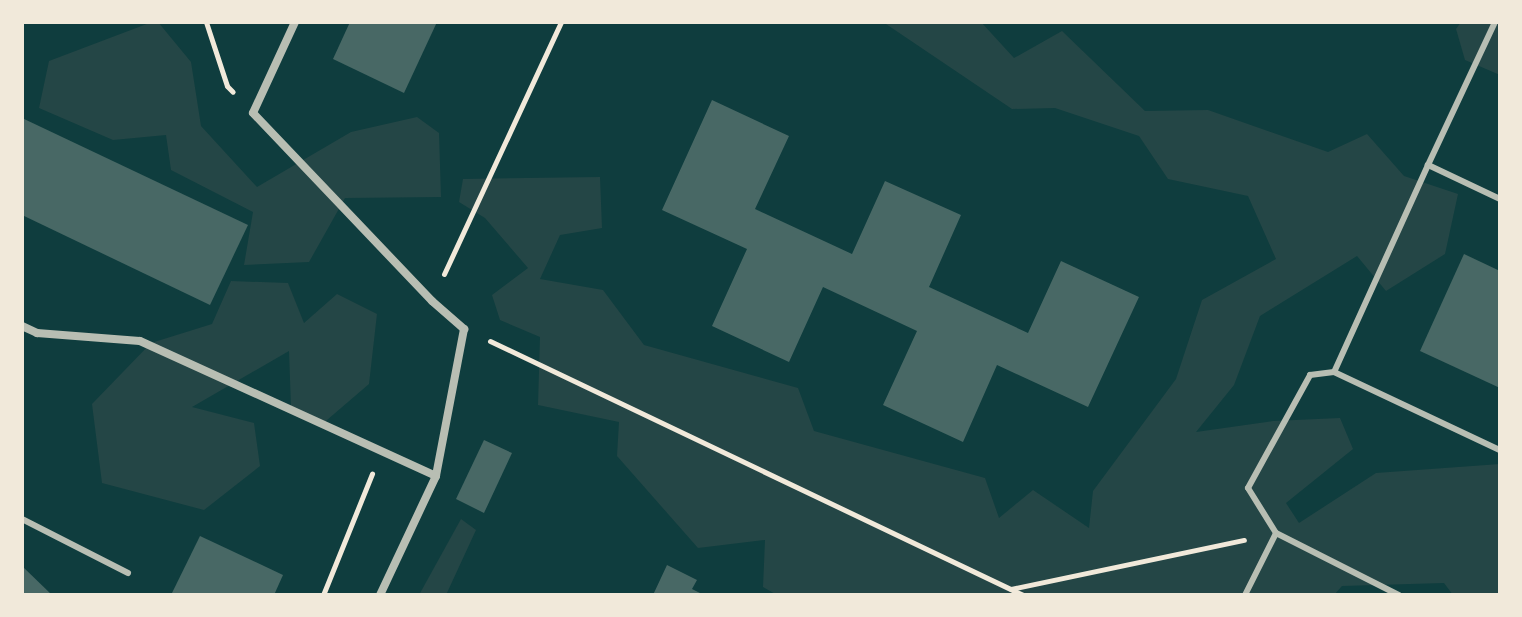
<!DOCTYPE html>
<style>
body{margin:0}
#map{position:relative;width:1522px;height:617px;overflow:hidden;background:#0f3d3e;font-family:"IBM Plex Sans",sans-serif}
div>[style]{position:absolute}
.green>*{inset:0;background:#244646}
.building>*{inset:0;background:#486865}
.path>*{height:5px;margin:-2.5px;padding:0 2.5px;transform-origin:2.5px;border-radius:2.5px;background:#f1e9da}
.service>*{height:6px;margin:-3px;padding:0 3px;transform-origin:3px;border-radius:3px;background:#b8beb3}
.minor>*{height:8px;margin:-4px;padding:0 4px;transform-origin:4px;border-radius:4px;background:#b8beb3}
span{translate:-50% -50%;white-space:nowrap;text-align:center;line-height:1.15;-webkit-text-stroke:6px #f1e9da;paint-order:stroke}
.frame{position:absolute;inset:0;border:24px solid #f1e9da;pointer-events:none}
</style>
<div id="map">
<div class="green">
<i style="clip-path:polygon(152px 22px,158px 22px,191px 62px,201px 126px,257px 187px,351px 132px,417px 117px,439px 133px,441px 197px,345px 198px,309px 262px,244px 265px,253px 212px,171px 170px,166px 135px,113px 140px,39px 108px,49px 61px)"></i>
<i style="clip-path:polygon(883px 22px,981px 22px,1014px 58px,1062px 31px,1145px 111px,1208px 110px,1328px 152px,1367px 134px,1404px 176px,1458px 194px,1445px 254px,1386px 291px,1357px 256px,1260px 316px,1234px 385px,1196px 432px,1273px 421px,1340px 418px,1353px 449px,1286px 503px,1299px 523px,1376px 473px,1500px 464px,1500px 595px,1453px 595px,1444px 583px,1342px 586px,1334px 595px,777px 595px,763px 587px,765px 540px,698px 548px,617px 456px,619px 422px,538px 405px,540px 337px,500px 320px,492px 295px,528px 268px,485px 218px,459px 202px,463px 179px,600px 177px,602px 228px,560px 235px,540px 279px,603px 290px,644px 345px,798px 388px,814px 431px,985px 478px,999px 518px,1033px 490px,1089px 528px,1093px 491px,1176px 379px,1202px 300px,1276px 259px,1248px 196px,1168px 179px,1139px 136px,1055px 108px,1012px 109px)"></i>
<i style="clip-path:polygon(1461px 22px,1500px 22px,1500px 75px,1465px 60px,1456px 29px)"></i>
<i style="clip-path:polygon(231px 281px,288px 283px,304px 323px,337px 294px,377px 314px,369px 384px,320px 426px,291px 407px,289px 351px,192px 407px,254px 423px,260px 466px,204px 510px,102px 483px,92px 404px,151px 343px,212px 324px)"></i>
<i style="clip-path:polygon(461px 519px,476px 530px,446px 595px,419px 595px)"></i>
</div>
<div class="building">
<i style="clip-path:polygon(350px 22px,437px 22px,404px 93px,333px 59px)"></i>
<i style="clip-path:polygon(712px 100px,789px 136px,755px 209px,852px 254px,885px 181px,961px 215px,929px 287px,1028px 333px,1061px 261px,1139px 297px,1088px 407px,997px 365px,963px 442px,883px 405px,917px 331px,823px 287px,789px 362px,712px 326px,747px 249px,662px 210px)"></i>
<i style="clip-path:polygon(22px 118px,248px 225px,210px 305px,22px 215px)"></i>
<i style="clip-path:polygon(1464px 254px,1500px 271px,1500px 388px,1420px 351px)"></i>
<i style="clip-path:polygon(484px 440px,512px 453px,484px 513px,456px 499px)"></i>
<i style="clip-path:polygon(200px 536px,283px 575px,274px 595px,171px 595px)"></i>
<i style="clip-path:polygon(667px 565px,697px 580px,692px 589px,704px 595px,653px 595px)"></i>
<i style="clip-path:polygon(22px 566px,52px 595px,22px 595px)"></i>
</div>
<div class="path">
<i style="left:206px;top:22px;width:67px;rotate:71.8deg"></i>
<i style="left:227px;top:86px;width:8px;rotate:45deg"></i>
<i style="left:444px;top:274px;width:278px;rotate:-65.1deg"></i>
<i style="left:490px;top:341px;width:590px;rotate:25.48deg"></i>
<i style="left:1011px;top:589px;width:238px;rotate:-11.9deg"></i>
<i style="left:323px;top:595px;width:131px;rotate:-68deg"></i>
</div>
<div class="service">
<i style="left:1428px;top:165px;width:158px;rotate:-64.9deg"></i>
<i style="left:1500px;top:199px;width:80px;rotate:-154.7deg"></i>
<i style="left:1428px;top:165px;width:227px;rotate:114.4deg"></i>
<i style="left:1334px;top:372px;width:183px;rotate:25.2deg"></i>
<i style="left:22px;top:519px;width:119px;rotate:27deg"></i>
<i style="left:1276px;top:533px;width:53px;rotate:-121.9deg"></i>
<i style="left:1248px;top:488px;width:129px;rotate:-61.2deg"></i>
<i style="left:1310px;top:375px;width:24px;rotate:-7deg"></i>
<i style="left:1245px;top:595px;width:69px;rotate:-63.4deg"></i>
<i style="left:1276px;top:533px;width:138px;rotate:26.8deg"></i>
</div>
<div class="minor">
<i style="left:295px;top:22px;width:100px;rotate:114.8deg"></i>
<i style="left:253px;top:113px;width:260px;rotate:46.4deg"></i>
<i style="left:432px;top:301px;width:43px;rotate:41.2deg"></i>
<i style="left:464px;top:329px;width:150px;rotate:100.8deg"></i>
<i style="left:436px;top:476px;width:132px;rotate:115.2deg"></i>
<i style="left:22px;top:326px;width:17px;rotate:25deg"></i>
<i style="left:37px;top:333px;width:103px;rotate:4.4deg"></i>
<i style="left:140px;top:341px;width:325px;rotate:24.5deg"></i>
</div>
<div class="frame"></div>
</div>
